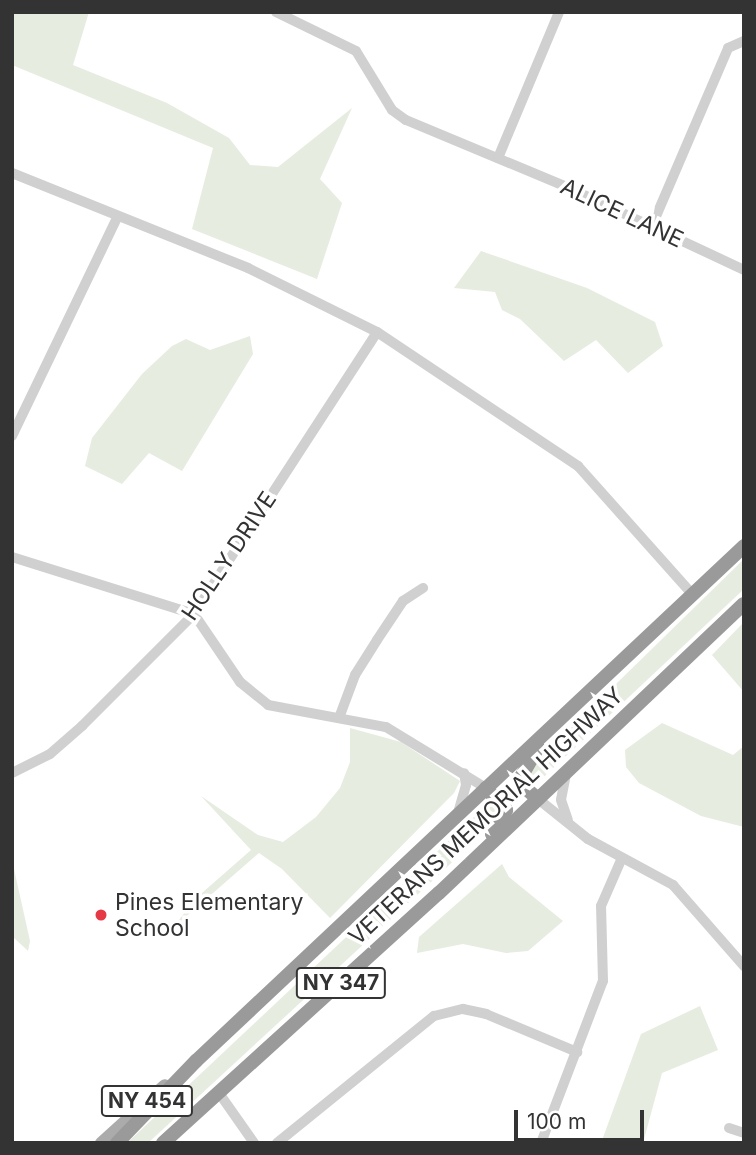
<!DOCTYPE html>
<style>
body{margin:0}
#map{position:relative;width:756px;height:1155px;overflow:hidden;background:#fff;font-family:Inter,sans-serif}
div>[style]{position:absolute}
.green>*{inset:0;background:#e6ecdf}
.minor>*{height:10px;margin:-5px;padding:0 5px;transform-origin:5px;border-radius:5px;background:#d0d0d0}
.major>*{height:12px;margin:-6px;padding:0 6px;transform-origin:6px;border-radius:6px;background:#ababab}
.highway>*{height:14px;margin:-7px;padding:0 7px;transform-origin:7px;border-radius:7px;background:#9a9a9a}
.dots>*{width:19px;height:19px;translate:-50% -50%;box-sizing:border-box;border:4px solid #fff;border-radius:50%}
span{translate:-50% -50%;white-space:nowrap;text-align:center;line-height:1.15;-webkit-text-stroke:7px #fff;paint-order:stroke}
.shield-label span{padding:2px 5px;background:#fff;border:2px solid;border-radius:5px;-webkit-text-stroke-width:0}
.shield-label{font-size:21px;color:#333;font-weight:700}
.street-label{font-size:23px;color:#333}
.poi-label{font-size:23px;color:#333}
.left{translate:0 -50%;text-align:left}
.frame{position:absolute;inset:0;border:14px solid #333;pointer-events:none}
.scale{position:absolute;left:514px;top:1110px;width:130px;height:32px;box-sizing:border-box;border:4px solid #333;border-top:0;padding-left:9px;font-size:21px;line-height:24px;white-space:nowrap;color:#333;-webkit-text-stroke:5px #fff;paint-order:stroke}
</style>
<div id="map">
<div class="green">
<i style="clip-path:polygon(12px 12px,89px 12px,73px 65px,167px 103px,229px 138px,250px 165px,278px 167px,352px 108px,320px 179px,342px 203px,317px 279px,192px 229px,213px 148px,12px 65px)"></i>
<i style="clip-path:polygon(481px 251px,587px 288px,655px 322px,663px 346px,628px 373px,596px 340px,564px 361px,520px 319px,502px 310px,495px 292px,454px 288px)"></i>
<i style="clip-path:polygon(250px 336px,253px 354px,182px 471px,149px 453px,122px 484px,85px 466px,92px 438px,142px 374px,172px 346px,186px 339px,210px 350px)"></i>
<i style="clip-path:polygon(744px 559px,744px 589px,532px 788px,526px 774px,532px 766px)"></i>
<i style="clip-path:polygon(744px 622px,744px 692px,712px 655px)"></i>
<i style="clip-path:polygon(662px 723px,733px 755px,744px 746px,744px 827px,701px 816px,639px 783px,626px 767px,625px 750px)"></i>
<i style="clip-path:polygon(350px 728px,401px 742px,460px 781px,454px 793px,330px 918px,282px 869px,259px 853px,173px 928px,194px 900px,251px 850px,201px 796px,258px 835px,283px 842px,316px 817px,340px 788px,350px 762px)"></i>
<i style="clip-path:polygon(491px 801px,498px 803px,499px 818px,429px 884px,148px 1143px,127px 1143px)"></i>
<i style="clip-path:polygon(12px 860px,30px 941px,28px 951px,12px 936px)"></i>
<i style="clip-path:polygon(502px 864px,509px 877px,563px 921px,528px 951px,506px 953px,463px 944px,417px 953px,419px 937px)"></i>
<i style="clip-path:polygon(700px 1006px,718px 1050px,662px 1073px,643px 1143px,601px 1143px,641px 1034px)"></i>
</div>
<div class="minor">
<i style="left:276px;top:12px;width:89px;rotate:26deg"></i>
<i style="left:356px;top:51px;width:69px;rotate:58.6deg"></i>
<i style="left:392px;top:110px;width:17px;rotate:36deg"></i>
<i style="left:406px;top:120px;width:174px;rotate:22.6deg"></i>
<i style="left:567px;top:187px;width:195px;rotate:25.1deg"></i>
<i style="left:498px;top:158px;width:158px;rotate:-67.3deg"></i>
<i style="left:12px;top:173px;width:254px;rotate:21.9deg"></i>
<i style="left:248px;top:268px;width:144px;rotate:26.4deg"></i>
<i style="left:377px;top:332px;width:242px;rotate:33.7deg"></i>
<i style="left:578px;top:466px;width:173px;rotate:48.3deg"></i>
<i style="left:651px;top:228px;width:196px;rotate:-66.8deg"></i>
<i style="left:728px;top:48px;width:17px;rotate:-24deg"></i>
<i style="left:12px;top:436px;width:244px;rotate:-64.3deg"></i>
<i style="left:12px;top:557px;width:191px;rotate:17.4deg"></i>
<i style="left:194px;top:614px;width:82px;rotate:55.9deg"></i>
<i style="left:240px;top:682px;width:36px;rotate:39deg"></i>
<i style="left:268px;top:705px;width:120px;rotate:10.6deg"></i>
<i style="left:386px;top:727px;width:117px;rotate:31.4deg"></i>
<i style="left:339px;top:718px;width:46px;rotate:-69.6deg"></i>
<i style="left:355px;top:675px;width:41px;rotate:-57.8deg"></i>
<i style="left:377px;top:640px;width:47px;rotate:-56.3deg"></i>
<i style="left:403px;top:601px;width:24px;rotate:-33deg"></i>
<i style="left:12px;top:773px;width:42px;rotate:-26.6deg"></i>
<i style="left:50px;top:754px;width:43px;rotate:-41.2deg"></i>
<i style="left:82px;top:726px;width:158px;rotate:-45deg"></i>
<i style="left:194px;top:614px;width:336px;rotate:-57deg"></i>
<i style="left:566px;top:774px;width:26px;rotate:101deg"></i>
<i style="left:561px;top:800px;width:21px;rotate:71deg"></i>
<i style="left:538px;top:799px;width:64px;rotate:38.7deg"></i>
<i style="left:588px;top:839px;width:97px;rotate:28.4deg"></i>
<i style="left:673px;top:885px;width:108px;rotate:48.8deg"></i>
<i style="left:458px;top:813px;width:29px;rotate:-74deg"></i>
<i style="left:466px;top:785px;width:12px;rotate:-99deg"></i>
<i style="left:219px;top:1093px;width:61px;rotate:55deg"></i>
<i style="left:729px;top:1128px;width:16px;rotate:18deg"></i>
<i style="left:277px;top:1143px;width:202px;rotate:-39deg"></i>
<i style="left:434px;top:1016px;width:30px;rotate:-14deg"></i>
<i style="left:463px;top:1009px;width:24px;rotate:12deg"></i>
<i style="left:486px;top:1014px;width:99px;rotate:22.7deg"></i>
<i style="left:541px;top:1143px;width:173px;rotate:-69.1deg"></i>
<i style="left:603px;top:981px;width:75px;rotate:-91.5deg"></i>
<i style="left:601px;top:906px;width:52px;rotate:-66.4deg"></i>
</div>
<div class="major">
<i style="left:101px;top:1143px;width:86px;rotate:-42.2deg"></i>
</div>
<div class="highway">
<i style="left:486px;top:788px;width:30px;rotate:48deg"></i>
<i style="left:506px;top:810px;width:28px;rotate:120deg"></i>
<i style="left:538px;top:799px;width:18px;rotate:-139deg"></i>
<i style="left:524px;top:787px;width:10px;rotate:-107deg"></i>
<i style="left:521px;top:777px;width:34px;rotate:-60deg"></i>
<i style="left:117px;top:1143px;width:114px;rotate:-46.1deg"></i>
<i style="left:196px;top:1061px;width:752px;rotate:-43.22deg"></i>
<i style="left:163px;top:1143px;width:372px;rotate:-42.2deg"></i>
<i style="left:439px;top:893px;width:420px;rotate:-43.5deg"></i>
</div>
<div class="dots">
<i style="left:101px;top:915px;background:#e63946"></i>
</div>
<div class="shield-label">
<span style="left:341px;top:983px">NY 347</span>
<span style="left:147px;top:1101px">NY 454</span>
</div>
<div class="street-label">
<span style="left:622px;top:213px;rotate:25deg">ALICE LANE</span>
<span style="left:229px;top:556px;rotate:-56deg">HOLLY DRIVE</span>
<span style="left:486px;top:816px;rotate:-43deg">VETERANS MEMORIAL HIGHWAY</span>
</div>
<div class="poi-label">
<span class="left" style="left:115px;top:915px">Pines Elementary<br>School</span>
</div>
<div class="frame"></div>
<div class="scale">100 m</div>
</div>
